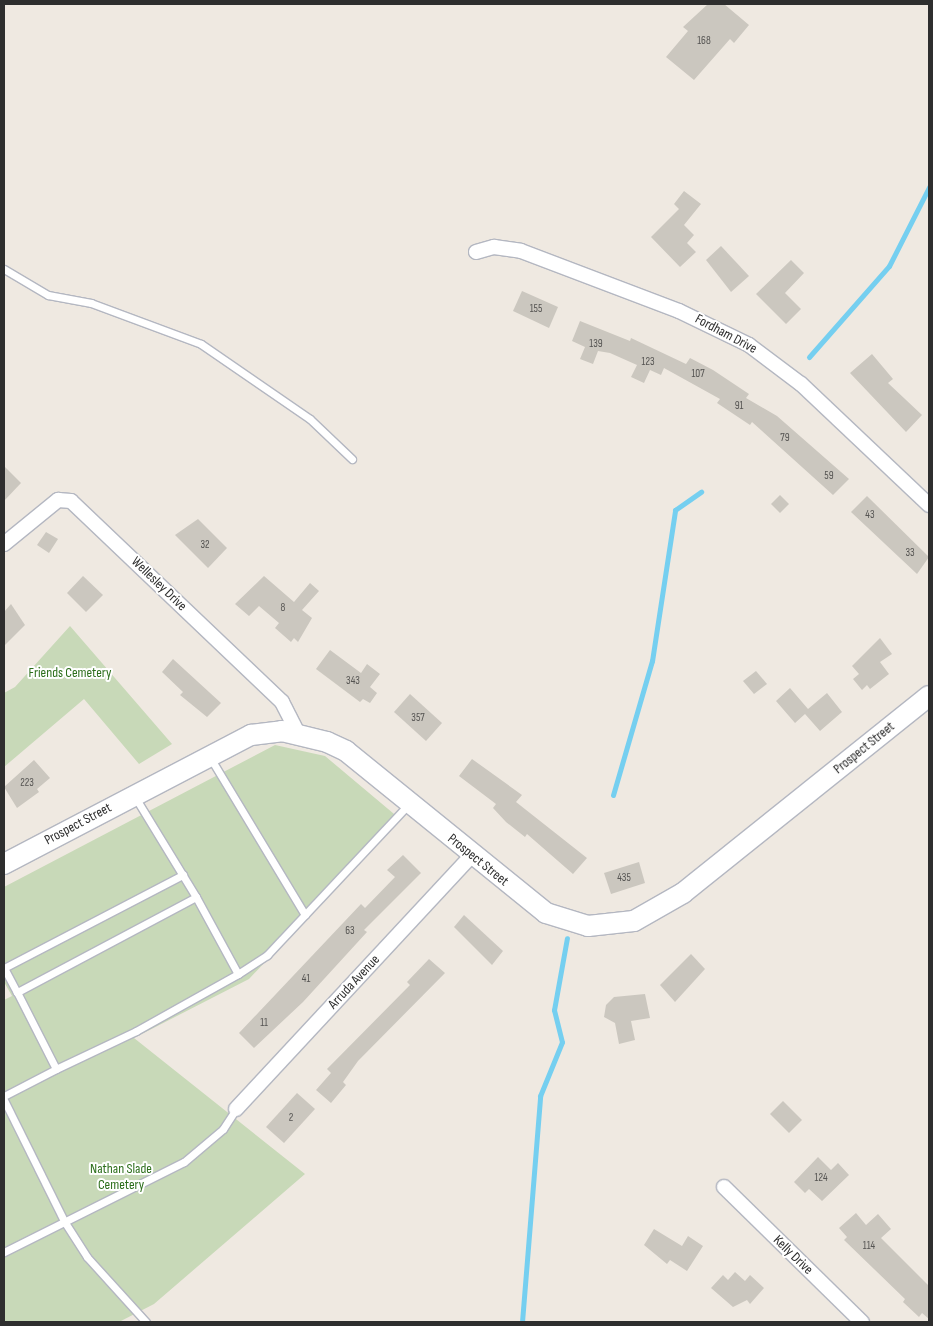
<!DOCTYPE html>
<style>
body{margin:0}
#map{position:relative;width:933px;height:1326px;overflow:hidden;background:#efe9e1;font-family:"Sofia Sans Condensed",sans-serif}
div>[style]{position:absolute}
.cemetery>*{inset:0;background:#c8d9b8}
.stream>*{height:5px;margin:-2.5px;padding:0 2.5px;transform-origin:2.5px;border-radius:2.5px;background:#75cff0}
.building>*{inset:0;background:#cbc7bf}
.roads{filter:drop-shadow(1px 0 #b4b7c1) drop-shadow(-1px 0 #b4b7c1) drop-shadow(0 1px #b4b7c1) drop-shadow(0 -1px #b4b7c1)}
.lane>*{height:7px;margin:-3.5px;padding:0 3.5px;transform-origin:3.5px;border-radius:3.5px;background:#fff}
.street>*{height:14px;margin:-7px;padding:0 7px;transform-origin:7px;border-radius:7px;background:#fff}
.secondary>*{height:20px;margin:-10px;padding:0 10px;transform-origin:10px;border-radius:10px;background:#fff}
span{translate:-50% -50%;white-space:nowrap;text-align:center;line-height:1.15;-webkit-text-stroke:4px #fff;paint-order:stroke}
.number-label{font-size:11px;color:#555452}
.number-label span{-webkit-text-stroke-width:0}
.street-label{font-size:14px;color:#2e2e2e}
.park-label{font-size:14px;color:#2c6e1b}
.frame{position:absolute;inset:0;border:5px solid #2e2e2e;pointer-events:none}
</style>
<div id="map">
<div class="cemetery">
<i style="clip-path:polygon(70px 626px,172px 744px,139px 764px,84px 699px,4px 767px,4px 693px,15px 687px)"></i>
<i style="clip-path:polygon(275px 745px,325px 756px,400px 819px,249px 979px,134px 1038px,305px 1174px,154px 1304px,119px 1322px,4px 1322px,4px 1000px,12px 996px,4px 982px,4px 887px)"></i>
</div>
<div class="stream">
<i style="left:809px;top:357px;width:121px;rotate:-48.7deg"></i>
<i style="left:889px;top:266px;width:89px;rotate:-63.1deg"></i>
<i style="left:613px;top:795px;width:140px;rotate:-73.8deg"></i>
<i style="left:652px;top:661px;width:153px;rotate:-81.3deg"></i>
<i style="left:675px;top:510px;width:32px;rotate:-35deg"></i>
<i style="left:522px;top:1322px;width:227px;rotate:-85.4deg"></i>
<i style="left:540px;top:1096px;width:58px;rotate:-67.8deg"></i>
<i style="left:562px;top:1042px;width:33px;rotate:-104deg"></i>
<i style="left:554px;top:1010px;width:73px;rotate:-79.8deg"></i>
</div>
<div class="building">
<i style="clip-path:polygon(708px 4px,724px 4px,749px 25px,734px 43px,730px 39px,694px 80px,666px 57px,688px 31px,683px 27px)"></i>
<i style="clip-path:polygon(684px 191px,701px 204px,684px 225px,694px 235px,687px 243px,696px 252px,680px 267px,651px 237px,679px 209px,674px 204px)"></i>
<i style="clip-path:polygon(721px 246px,749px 276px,731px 292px,706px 260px)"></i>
<i style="clip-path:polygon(791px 260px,804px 273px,785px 293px,801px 309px,786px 324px,756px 294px)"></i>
<i style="clip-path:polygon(522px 291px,558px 307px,549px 328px,513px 311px)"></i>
<i style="clip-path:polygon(580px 321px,630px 341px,631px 338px,686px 364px,690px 358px,713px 370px,749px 394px,746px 398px,777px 416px,849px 479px,833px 495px,752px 422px,750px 425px,717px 403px,720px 399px,664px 368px,661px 375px,650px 370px,644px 383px,631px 377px,637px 365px,610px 353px,598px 351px,593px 364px,580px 359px,585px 347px,572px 341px)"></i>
<i style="clip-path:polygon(872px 354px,893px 379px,888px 383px,922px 415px,906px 432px,850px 373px)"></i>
<i style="clip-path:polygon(4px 466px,21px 483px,4px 501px)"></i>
<i style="clip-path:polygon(780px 495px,789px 504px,780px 513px,771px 504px)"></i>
<i style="clip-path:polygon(867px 496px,929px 557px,917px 574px,851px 512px)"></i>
<i style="clip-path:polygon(198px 519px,227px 548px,208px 568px,175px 535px)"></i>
<i style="clip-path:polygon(46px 532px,58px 539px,49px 553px,37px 545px)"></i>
<i style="clip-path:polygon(83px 576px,103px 595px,86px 612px,67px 593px)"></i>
<i style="clip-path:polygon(264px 576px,294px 602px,310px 583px,319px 591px,302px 610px,312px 618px,298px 642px,294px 638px,291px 642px,275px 628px,279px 623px,259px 606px,249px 616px,235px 604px)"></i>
<i style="clip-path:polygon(11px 604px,25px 625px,4px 646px,4px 612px)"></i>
<i style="clip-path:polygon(880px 638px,892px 654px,880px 662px,889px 674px,870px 689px,867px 685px,862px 690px,853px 679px,859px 674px,852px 666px)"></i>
<i style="clip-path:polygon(330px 650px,361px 673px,367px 664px,380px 674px,370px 687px,377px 693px,370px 703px,363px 699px,360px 702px,316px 669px)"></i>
<i style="clip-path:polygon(173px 659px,221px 703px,207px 717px,180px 695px,183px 692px,162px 672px)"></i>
<i style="clip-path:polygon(756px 671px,767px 684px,754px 694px,743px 681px)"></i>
<i style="clip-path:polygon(790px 688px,808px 709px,827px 693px,842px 712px,820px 731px,805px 714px,795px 723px,776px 701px)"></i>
<i style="clip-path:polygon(410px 694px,442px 723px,426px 741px,394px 712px)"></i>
<i style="clip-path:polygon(472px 759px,522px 795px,516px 802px,587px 858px,573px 874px,527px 834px,525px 837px,506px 822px,493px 808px,496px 804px,459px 776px)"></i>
<i style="clip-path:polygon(34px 760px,50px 778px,37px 789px,39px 792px,17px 808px,4px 787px)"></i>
<i style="clip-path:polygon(403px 855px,421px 873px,364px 930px,367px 932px,303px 1002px,254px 1048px,239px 1033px,361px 904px,365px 908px,395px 877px,387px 870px)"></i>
<i style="clip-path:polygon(639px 862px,645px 883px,611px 894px,604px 873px)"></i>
<i style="clip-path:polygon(464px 915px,503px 951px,492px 965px,454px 927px)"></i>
<i style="clip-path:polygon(691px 954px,705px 969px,675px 1002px,660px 985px)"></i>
<i style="clip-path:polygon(429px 959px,445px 973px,358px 1061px,343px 1082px,346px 1085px,331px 1103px,316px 1090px,331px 1073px,327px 1069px,410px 985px,407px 982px)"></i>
<i style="clip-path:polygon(645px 994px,650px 1018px,631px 1021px,635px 1040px,619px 1044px,615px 1023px,604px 1017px,606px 1005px,614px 997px)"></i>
<i style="clip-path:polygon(297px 1093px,315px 1109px,284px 1143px,266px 1127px)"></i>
<i style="clip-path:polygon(783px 1101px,802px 1120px,789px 1133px,770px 1114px)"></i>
<i style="clip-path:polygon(818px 1157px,831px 1170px,838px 1163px,849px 1175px,822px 1201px,809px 1189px,805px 1193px,794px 1182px)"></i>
<i style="clip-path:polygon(856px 1213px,866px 1225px,878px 1214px,891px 1229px,881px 1238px,929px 1286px,929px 1319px,922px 1313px,919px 1317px,903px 1302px,905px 1299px,844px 1240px,847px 1237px,839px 1228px)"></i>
<i style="clip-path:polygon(654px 1229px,682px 1246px,688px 1236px,703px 1246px,687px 1271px,670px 1260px,667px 1264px,644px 1245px)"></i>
<i style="clip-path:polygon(735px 1272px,745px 1281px,750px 1275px,764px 1288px,750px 1304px,747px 1300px,733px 1307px,711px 1288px,723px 1275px,728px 1280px)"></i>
</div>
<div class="roads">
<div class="lane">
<i style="left:4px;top:269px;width:51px;rotate:30.6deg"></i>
<i style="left:48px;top:295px;width:44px;rotate:10.5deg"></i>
<i style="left:91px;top:303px;width:117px;rotate:20.4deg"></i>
<i style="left:201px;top:344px;width:132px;rotate:34.5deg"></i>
<i style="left:310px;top:419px;width:58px;rotate:43.6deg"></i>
<i style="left:211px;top:759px;width:182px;rotate:58.9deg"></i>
<i style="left:135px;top:797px;width:117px;rotate:58.6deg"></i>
<i style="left:4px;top:968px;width:202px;rotate:-27.5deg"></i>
<i style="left:4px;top:968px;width:27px;rotate:62deg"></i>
<i style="left:238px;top:974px;width:88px;rotate:-118.6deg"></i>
<i style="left:196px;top:897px;width:203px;rotate:152deg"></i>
<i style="left:17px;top:992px;width:86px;rotate:63.1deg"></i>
<i style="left:56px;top:1069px;width:89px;rotate:-25.4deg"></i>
<i style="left:136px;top:1031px;width:117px;rotate:-29.2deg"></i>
<i style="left:238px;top:974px;width:35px;rotate:-33deg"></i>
<i style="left:267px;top:955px;width:206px;rotate:-46.8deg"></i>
<i style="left:4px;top:1096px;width:59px;rotate:-27.4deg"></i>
<i style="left:4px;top:1100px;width:135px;rotate:63.6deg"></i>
<i style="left:64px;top:1221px;width:43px;rotate:57.4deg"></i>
<i style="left:87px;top:1257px;width:88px;rotate:47.8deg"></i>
<i style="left:4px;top:1252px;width:201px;rotate:-26.6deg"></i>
<i style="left:184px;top:1162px;width:51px;rotate:-40.2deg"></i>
<i style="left:223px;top:1129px;width:24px;rotate:-57deg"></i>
</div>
<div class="street">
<i style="left:476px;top:252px;width:19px;rotate:-16deg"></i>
<i style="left:494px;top:247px;width:27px;rotate:8deg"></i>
<i style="left:521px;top:251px;width:169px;rotate:20.8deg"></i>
<i style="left:679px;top:311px;width:78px;rotate:25.9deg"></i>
<i style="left:749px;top:345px;width:65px;rotate:36.9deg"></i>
<i style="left:801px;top:384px;width:176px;rotate:43.4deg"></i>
<i style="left:4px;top:544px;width:70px;rotate:-39.2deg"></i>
<i style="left:58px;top:500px;width:13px;rotate:4deg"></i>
<i style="left:71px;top:501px;width:291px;rotate:43.6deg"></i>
<i style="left:282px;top:702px;width:35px;rotate:63deg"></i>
<i style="left:236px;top:1109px;width:347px;rotate:-47.1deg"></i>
<i style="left:724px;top:1187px;width:193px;rotate:44.4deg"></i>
</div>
<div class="secondary">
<i style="left:4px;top:864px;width:279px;rotate:-27.6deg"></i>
<i style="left:251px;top:735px;width:31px;rotate:-7deg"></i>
<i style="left:282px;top:731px;width:46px;rotate:13.7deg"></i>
<i style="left:327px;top:742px;width:21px;rotate:25deg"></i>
<i style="left:346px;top:751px;width:257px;rotate:39deg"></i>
<i style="left:546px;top:913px;width:44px;rotate:17.2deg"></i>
<i style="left:588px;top:926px;width:46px;rotate:-6.2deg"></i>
<i style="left:634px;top:921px;width:56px;rotate:-29.7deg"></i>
<i style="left:683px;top:893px;width:315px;rotate:-38.7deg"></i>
</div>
</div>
<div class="number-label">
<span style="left:704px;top:41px">168</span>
<span style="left:536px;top:309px">155</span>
<span style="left:596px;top:344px">139</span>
<span style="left:648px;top:362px">123</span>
<span style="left:698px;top:374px">107</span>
<span style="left:739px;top:406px">91</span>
<span style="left:785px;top:438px">79</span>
<span style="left:829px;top:476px">59</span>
<span style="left:870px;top:515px">43</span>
<span style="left:205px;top:545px">32</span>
<span style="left:910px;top:553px">33</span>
<span style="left:283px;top:608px">8</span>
<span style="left:353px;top:681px">343</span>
<span style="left:418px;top:718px">357</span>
<span style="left:27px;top:783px">223</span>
<span style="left:624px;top:878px">435</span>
<span style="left:350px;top:931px">63</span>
<span style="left:306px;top:979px">41</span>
<span style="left:264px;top:1023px">11</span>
<span style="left:291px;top:1118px">2</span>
<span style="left:821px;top:1178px">124</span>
<span style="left:869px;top:1246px">114</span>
</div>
<div class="street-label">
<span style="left:726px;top:334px;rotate:28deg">Fordham Drive</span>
<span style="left:159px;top:584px;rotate:44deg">Wellesley Drive</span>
<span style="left:864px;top:748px;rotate:-39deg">Prospect Street</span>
<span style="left:78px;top:824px;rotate:-28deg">Prospect Street</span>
<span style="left:478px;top:860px;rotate:39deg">Prospect Street</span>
<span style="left:354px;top:982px;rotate:-47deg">Arruda Avenue</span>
<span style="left:793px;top:1255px;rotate:44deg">Kelly Drive</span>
</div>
<div class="park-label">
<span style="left:70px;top:673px">Friends Cemetery</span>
<span style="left:121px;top:1177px">Nathan Slade<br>Cemetery</span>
</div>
<div class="frame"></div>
</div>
